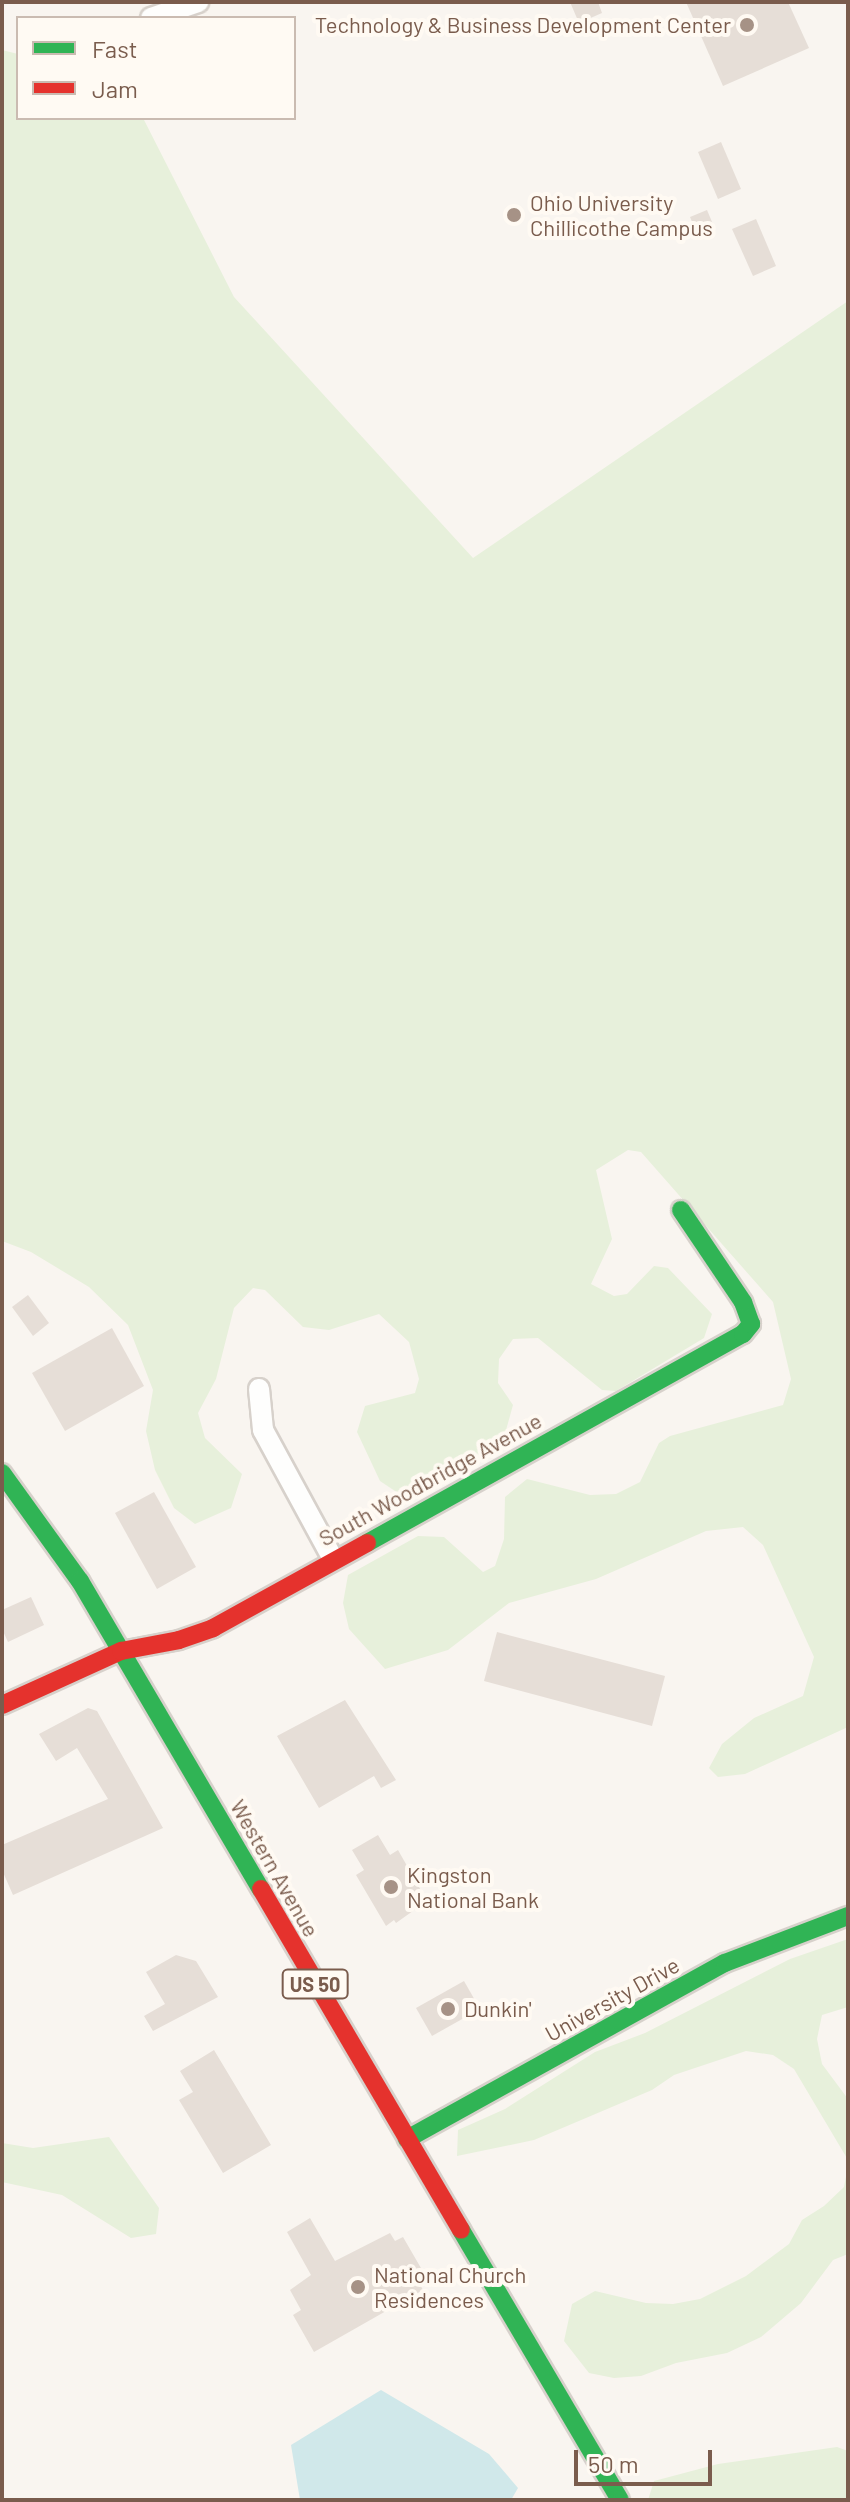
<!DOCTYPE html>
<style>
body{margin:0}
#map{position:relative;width:850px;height:2502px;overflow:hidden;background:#f9f5f0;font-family:Barlow,sans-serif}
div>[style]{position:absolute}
.green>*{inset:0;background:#e7f0db}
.water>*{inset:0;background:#d0e8ea}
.building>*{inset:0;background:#e6ded7}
.roads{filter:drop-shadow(2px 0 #d7d1cb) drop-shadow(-2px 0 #d7d1cb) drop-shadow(0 2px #d7d1cb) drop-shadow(0 -2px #d7d1cb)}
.street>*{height:20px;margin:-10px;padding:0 10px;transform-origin:10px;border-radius:10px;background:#fefefd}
.fast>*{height:18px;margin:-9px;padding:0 9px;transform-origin:9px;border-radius:9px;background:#30b455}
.jam>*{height:18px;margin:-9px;padding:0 9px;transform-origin:9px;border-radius:9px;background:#e5322d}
.dots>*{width:22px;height:22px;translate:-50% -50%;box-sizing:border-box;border:4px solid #fffaf3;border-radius:50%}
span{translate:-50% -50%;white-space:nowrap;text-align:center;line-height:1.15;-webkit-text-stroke:8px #fffaf3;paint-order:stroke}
.shield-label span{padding:2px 6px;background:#fffaf3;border:2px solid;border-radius:6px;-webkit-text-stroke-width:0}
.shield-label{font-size:20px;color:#7a5c4d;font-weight:700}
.poi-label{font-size:22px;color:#7a5c4d}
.right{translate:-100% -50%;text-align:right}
.left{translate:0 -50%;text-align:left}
.street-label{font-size:22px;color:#7a5c4d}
.frame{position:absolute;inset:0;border:4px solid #7a5c4d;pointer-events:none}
.legend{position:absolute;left:16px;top:16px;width:280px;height:104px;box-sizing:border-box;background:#fffaf3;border:2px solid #cabbb1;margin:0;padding:10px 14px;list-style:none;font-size:24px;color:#7a5c4d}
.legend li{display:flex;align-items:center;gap:16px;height:40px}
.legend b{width:40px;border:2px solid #cabbb1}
.scale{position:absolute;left:574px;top:2450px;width:138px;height:36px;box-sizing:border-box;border:4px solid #7a5c4d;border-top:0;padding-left:10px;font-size:24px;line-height:28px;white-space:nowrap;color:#7a5c4d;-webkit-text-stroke:6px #fffaf3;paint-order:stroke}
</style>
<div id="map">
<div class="green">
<i style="clip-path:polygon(2px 50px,18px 54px,18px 118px,143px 118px,234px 297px,473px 558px,848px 301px,848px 1727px,745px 1774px,718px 1777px,709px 1768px,722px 1744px,754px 1718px,803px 1696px,814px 1657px,763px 1545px,743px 1527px,706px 1531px,596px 1579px,509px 1603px,448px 1650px,385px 1669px,349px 1629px,343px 1603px,348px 1575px,418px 1536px,444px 1537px,483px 1572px,495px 1566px,504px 1539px,505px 1497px,527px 1479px,590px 1495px,616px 1494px,640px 1482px,659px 1443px,670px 1436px,783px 1405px,791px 1379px,773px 1302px,641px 1152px,628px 1150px,596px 1170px,612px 1239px,591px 1284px,614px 1296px,627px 1294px,654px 1266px,668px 1268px,712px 1314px,704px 1338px,616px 1391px,602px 1390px,538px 1338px,513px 1339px,499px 1359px,498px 1383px,513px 1405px,503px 1441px,472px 1464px,401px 1495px,380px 1481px,357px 1432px,365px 1406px,415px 1393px,419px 1379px,409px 1342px,379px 1314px,329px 1330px,303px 1327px,265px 1290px,253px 1288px,234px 1308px,216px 1379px,198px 1413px,205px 1438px,242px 1474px,231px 1508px,195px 1524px,174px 1508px,155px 1470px,146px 1431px,153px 1390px,128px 1325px,89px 1287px,31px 1252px,2px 1241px)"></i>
<i style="clip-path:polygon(848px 1939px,848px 2007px,822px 2015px,817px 2039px,822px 2064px,848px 2099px,848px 2160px,794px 2069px,773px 2055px,746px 2051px,674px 2075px,652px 2090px,534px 2140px,457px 2156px,458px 2130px,505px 2109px,595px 2052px,645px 2033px,790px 1959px)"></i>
<i style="clip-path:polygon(109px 2137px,159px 2208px,156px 2234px,131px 2238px,62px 2195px,2px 2182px,2px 2143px,33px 2148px)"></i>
<i style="clip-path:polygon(848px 2166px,848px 2254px,833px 2260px,801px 2303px,761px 2337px,727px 2353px,676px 2363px,641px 2376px,614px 2378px,589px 2373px,564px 2341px,572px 2304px,595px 2291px,646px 2303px,673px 2304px,700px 2299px,746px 2276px,789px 2244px,802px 2220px,824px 2206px,844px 2187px)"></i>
<i style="clip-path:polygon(837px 2447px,848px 2451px,848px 2500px,648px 2500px,654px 2481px,718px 2464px)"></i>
</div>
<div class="water">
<i style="clip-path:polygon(381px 2390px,489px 2454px,518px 2488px,511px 2500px,300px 2500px,291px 2445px)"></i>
</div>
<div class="building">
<i style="clip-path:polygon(570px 2px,598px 2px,602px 13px,579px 23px)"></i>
<i style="clip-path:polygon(686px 2px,788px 2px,809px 48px,723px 86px)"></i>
<i style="clip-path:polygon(721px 142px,741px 189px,718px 199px,698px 152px)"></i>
<i style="clip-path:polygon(707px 210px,715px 229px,698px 236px,690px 217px)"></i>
<i style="clip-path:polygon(756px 219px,776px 266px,753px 276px,732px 229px)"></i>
<i style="clip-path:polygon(28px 1295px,49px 1323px,33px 1336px,12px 1307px)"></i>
<i style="clip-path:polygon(112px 1328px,144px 1386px,65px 1431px,32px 1373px)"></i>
<i style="clip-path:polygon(154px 1492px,196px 1567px,157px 1589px,115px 1513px)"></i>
<i style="clip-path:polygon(31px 1597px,44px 1625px,8px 1642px,2px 1629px,2px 1610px)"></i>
<i style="clip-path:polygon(497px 1632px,665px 1676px,652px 1726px,484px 1681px)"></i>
<i style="clip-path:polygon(345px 1700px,396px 1780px,381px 1788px,374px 1776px,319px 1808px,277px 1736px)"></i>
<i style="clip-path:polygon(88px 1708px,97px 1711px,163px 1828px,13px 1895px,2px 1870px,2px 1845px,108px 1799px,77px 1748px,56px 1761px,39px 1734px)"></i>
<i style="clip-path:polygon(378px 1835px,390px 1855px,398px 1850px,427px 1901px,396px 1923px,394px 1920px,386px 1926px,356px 1875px,364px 1870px,352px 1850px)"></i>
<i style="clip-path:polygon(176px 1955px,196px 1961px,218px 1997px,153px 2031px,144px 2016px,165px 2004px,146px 1972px)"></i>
<i style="clip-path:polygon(464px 1981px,480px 2009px,432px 2036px,416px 2008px)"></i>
<i style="clip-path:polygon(214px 2050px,271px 2145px,223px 2173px,179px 2100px,193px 2092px,180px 2071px)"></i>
<i style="clip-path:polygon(310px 2218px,335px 2261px,390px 2233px,395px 2241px,403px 2237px,425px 2275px,417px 2279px,423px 2290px,314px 2352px,293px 2315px,301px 2310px,290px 2290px,311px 2275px,287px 2232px)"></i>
</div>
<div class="roads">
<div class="street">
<i style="left:151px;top:18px;width:50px;rotate:-18.8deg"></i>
<i style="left:259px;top:1389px;width:41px;rotate:84.4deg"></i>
<i style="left:263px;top:1430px;width:147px;rotate:61.5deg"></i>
</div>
<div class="fast">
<i style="left:2px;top:1473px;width:133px;rotate:54.2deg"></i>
<i style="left:80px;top:1581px;width:357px;rotate:59.6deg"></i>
<i style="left:367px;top:1543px;width:430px;rotate:-29.1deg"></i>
<i style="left:743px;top:1334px;width:13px;rotate:-51deg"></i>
<i style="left:751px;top:1324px;width:23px;rotate:-110deg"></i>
<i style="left:743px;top:1302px;width:111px;rotate:-124deg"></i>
<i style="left:407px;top:2139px;width:363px;rotate:-29deg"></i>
<i style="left:725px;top:1963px;width:132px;rotate:-20.9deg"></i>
<i style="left:461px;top:2230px;width:313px;rotate:59.5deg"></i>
</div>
<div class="jam">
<i style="left:2px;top:1705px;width:131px;rotate:-24.4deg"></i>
<i style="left:121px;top:1651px;width:59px;rotate:-10.7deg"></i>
<i style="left:179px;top:1640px;width:36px;rotate:-19deg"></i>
<i style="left:213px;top:1628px;width:176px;rotate:-28.9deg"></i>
<i style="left:261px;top:1889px;width:395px;rotate:59.6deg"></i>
</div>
</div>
<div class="dots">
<i style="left:747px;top:25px;background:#a69286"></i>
<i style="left:514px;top:215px;background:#a69286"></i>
<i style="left:391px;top:1887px;background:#a69286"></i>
<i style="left:448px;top:2009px;background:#a69286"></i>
<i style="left:358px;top:2287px;background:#a69286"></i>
</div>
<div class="shield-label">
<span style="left:315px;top:1984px">US 50</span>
</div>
<div class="poi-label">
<span class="right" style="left:731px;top:25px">Technology &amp; Business Development Center</span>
<span class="left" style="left:530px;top:215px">Ohio University<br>Chillicothe Campus</span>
<span class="left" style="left:407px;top:1887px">Kingston<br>National Bank</span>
<span class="left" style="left:464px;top:2009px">Dunkin'</span>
<span class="left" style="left:374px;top:2287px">National Church<br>Residences</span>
</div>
<div class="street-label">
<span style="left:430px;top:1479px;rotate:-29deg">South Woodbridge Avenue</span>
<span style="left:275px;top:1868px;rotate:60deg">Western Avenue</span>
<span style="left:612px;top:1999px;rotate:-29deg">University Drive</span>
</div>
<div class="frame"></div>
<ul class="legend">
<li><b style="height:10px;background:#30b455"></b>Fast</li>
<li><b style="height:10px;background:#e5322d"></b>Jam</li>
</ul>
<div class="scale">50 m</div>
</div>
